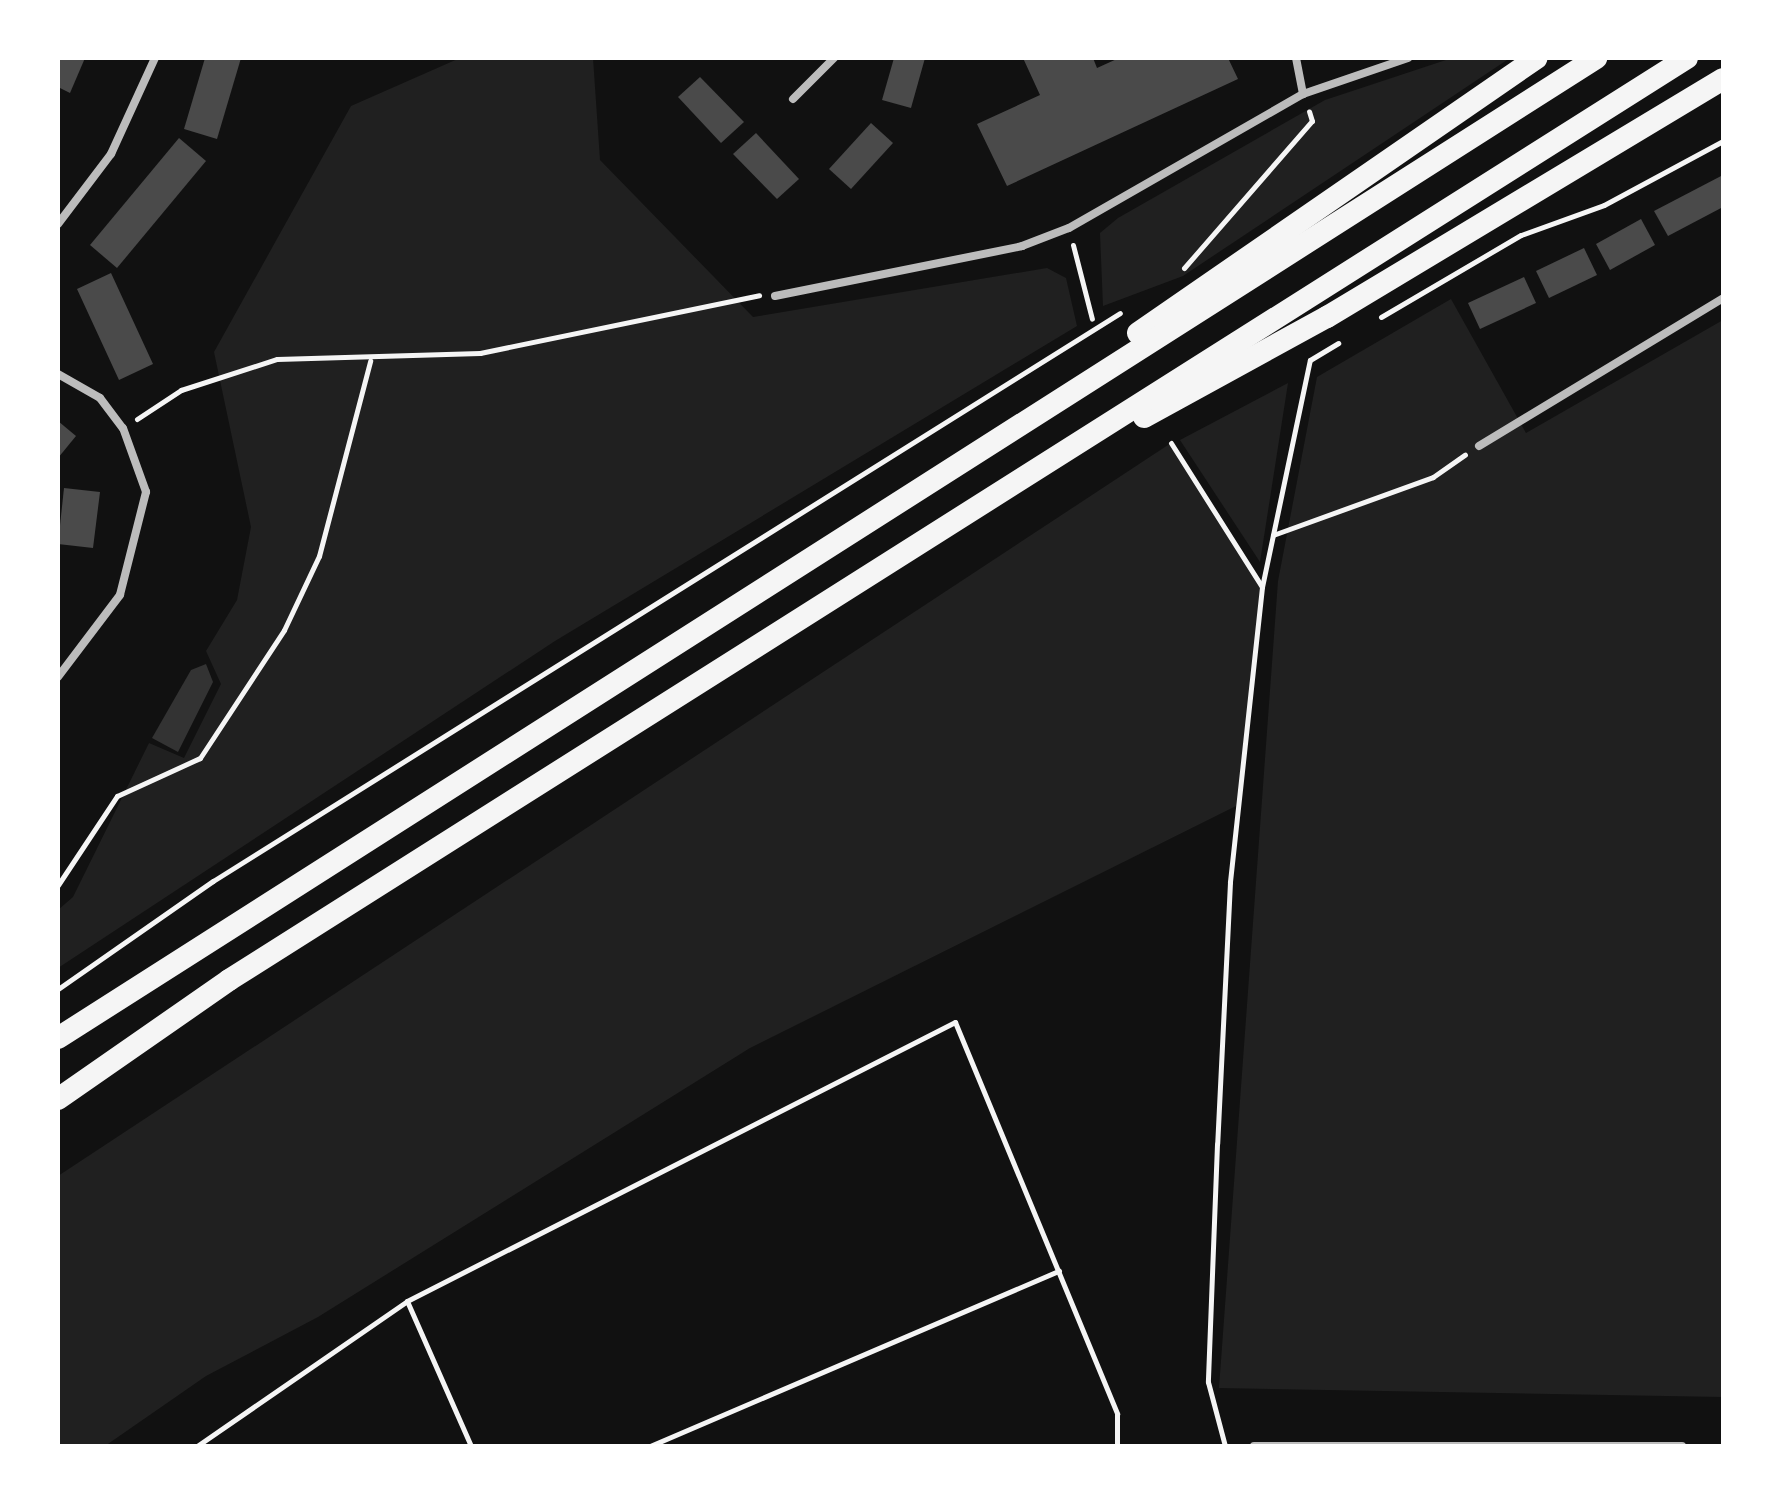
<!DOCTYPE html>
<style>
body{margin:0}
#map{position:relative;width:1781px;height:1504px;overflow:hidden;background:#111;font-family:"Golos Text",sans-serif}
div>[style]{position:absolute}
.green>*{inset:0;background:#202020}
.water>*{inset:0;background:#333}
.building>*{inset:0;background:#4a4a4a}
.path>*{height:5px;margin:-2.5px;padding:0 2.5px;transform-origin:2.5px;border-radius:2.5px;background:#f5f5f5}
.minor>*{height:8px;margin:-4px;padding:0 4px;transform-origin:4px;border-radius:4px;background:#bcbcbc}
.trunk>*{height:22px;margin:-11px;padding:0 11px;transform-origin:11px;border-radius:11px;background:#f5f5f5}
span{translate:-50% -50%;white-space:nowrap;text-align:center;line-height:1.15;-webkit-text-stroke:8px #fff;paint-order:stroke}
.frame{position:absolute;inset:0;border:60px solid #fff;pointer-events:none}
</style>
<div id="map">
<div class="green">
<i style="clip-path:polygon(460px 58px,593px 58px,600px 160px,753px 317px,1047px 268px,1066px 278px,1077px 326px,555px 641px,58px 968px,58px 910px,73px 897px,149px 743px,184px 758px,221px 684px,206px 651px,237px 600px,251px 527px,214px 352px,351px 106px)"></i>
<i style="clip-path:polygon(1452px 58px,1510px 58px,1183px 276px,1103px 306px,1100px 233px,1118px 218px,1325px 100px)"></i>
<i style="clip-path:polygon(1451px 299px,1526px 433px,1723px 320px,1723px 1397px,1219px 1388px,1278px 581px,1317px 377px)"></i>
<i style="clip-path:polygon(1288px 383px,1260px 562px,1180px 440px)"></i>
<i style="clip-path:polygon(1171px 443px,1262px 587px,1236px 806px,750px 1048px,318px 1317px,206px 1376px,105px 1446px,58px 1446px,58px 1176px)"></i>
</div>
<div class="water">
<i style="clip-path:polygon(206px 664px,213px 682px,178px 752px,152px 738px,191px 670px)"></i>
</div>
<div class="building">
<i style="clip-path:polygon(58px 58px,85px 58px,70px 93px,58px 87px)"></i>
<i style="clip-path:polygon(205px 58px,241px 58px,217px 139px,184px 129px)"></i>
<i style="clip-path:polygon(894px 58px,925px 58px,911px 108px,882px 100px)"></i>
<i style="clip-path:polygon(1023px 58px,1093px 58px,1097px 68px,1119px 58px,1228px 58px,1238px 79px,1007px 186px,977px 124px,1040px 95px)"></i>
<i style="clip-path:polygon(700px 77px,744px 122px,721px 143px,678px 97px)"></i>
<i style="clip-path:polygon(871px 123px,893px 143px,851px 189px,829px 169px)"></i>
<i style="clip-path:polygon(756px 133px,799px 179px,777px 199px,733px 154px)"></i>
<i style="clip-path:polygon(179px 138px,206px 161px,117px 268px,90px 245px)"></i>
<i style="clip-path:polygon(1723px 175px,1723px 207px,1668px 236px,1654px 211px)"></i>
<i style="clip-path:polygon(1641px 219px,1655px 245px,1610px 270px,1596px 244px)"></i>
<i style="clip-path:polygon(1584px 248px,1597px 275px,1549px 298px,1536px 271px)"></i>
<i style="clip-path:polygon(111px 273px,153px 364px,119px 380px,77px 289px)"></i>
<i style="clip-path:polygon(1524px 277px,1536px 303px,1480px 329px,1468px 303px)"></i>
<i style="clip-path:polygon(58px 421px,76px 436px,58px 458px)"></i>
<i style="clip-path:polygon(64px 488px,100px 492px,93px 548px,58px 544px)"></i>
</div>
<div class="path">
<i style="left:1073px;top:245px;width:76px;rotate:75.6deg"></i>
<i style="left:1184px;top:268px;width:195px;rotate:-49deg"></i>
<i style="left:1312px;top:121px;width:10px;rotate:-107deg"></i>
<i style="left:1381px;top:317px;width:162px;rotate:-30.4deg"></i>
<i style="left:1521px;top:235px;width:88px;rotate:-19.9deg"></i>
<i style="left:1604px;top:205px;width:135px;rotate:-28.3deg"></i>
<i style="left:137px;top:419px;width:53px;rotate:-33.4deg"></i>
<i style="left:181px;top:390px;width:101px;rotate:-17.9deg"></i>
<i style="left:277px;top:359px;width:203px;rotate:-1.7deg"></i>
<i style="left:480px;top:353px;width:285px;rotate:-11.7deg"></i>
<i style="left:1171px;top:443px;width:170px;rotate:57.7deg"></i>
<i style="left:1262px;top:587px;width:297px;rotate:96.2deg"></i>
<i style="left:1230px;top:882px;width:262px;rotate:92.8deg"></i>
<i style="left:1217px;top:1144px;width:238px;rotate:92.2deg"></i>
<i style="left:1208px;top:1382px;width:66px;rotate:75.1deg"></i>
<i style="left:1273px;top:535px;width:170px;rotate:-19.9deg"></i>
<i style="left:1433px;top:477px;width:39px;rotate:-35deg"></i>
<i style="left:1262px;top:587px;width:232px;rotate:-78.1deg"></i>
<i style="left:1310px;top:360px;width:33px;rotate:-31deg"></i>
<i style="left:58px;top:885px;width:107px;rotate:-56.5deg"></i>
<i style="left:117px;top:796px;width:91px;rotate:-24.6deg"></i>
<i style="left:200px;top:758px;width:153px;rotate:-56.7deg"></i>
<i style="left:284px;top:630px;width:82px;rotate:-64.7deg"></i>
<i style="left:319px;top:556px;width:202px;rotate:-75.3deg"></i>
<i style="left:58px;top:989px;width:189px;rotate:-34.9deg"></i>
<i style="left:213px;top:881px;width:1070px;rotate:-32.06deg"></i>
<i style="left:407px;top:1301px;width:615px;rotate:-26.98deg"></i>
<i style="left:955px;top:1022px;width:424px;rotate:67.5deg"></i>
<i style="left:1117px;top:1414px;width:32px;rotate:90deg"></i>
<i style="left:197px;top:1446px;width:255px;rotate:-34.6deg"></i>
<i style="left:407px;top:1301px;width:158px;rotate:66.2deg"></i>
<i style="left:650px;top:1446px;width:445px;rotate:-23.2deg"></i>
</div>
<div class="minor">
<i style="left:1296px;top:58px;width:37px;rotate:79deg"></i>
<i style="left:793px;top:99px;width:58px;rotate:-45deg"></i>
<i style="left:58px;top:224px;width:88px;rotate:-52.9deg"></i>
<i style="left:111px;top:154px;width:106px;rotate:-65.4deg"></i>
<i style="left:775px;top:296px;width:252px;rotate:-11.4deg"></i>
<i style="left:1022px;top:246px;width:50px;rotate:-21deg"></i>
<i style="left:1069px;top:228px;width:270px;rotate:-29.8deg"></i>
<i style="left:1303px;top:94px;width:111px;rotate:-18.9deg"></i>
<i style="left:58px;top:374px;width:48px;rotate:29.7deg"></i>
<i style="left:100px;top:398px;width:38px;rotate:53deg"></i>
<i style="left:123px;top:428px;width:68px;rotate:70.2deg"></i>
<i style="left:146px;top:492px;width:106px;rotate:104.2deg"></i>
<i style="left:120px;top:595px;width:103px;rotate:127.1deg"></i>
<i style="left:1479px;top:446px;width:285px;rotate:-31.2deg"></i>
<i style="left:1254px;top:1446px;width:428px"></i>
</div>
<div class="trunk">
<i style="left:1138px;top:333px;width:484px;rotate:-34.6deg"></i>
<i style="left:1144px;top:417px;width:209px;rotate:-28.7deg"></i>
<i style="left:1327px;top:317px;width:462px;rotate:-31deg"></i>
<i style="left:58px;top:1038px;width:1824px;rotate:-32.5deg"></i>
<i style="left:58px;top:1099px;width:208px;rotate:-34.8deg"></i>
<i style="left:229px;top:980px;width:1725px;rotate:-32.31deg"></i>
</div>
<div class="frame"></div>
</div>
